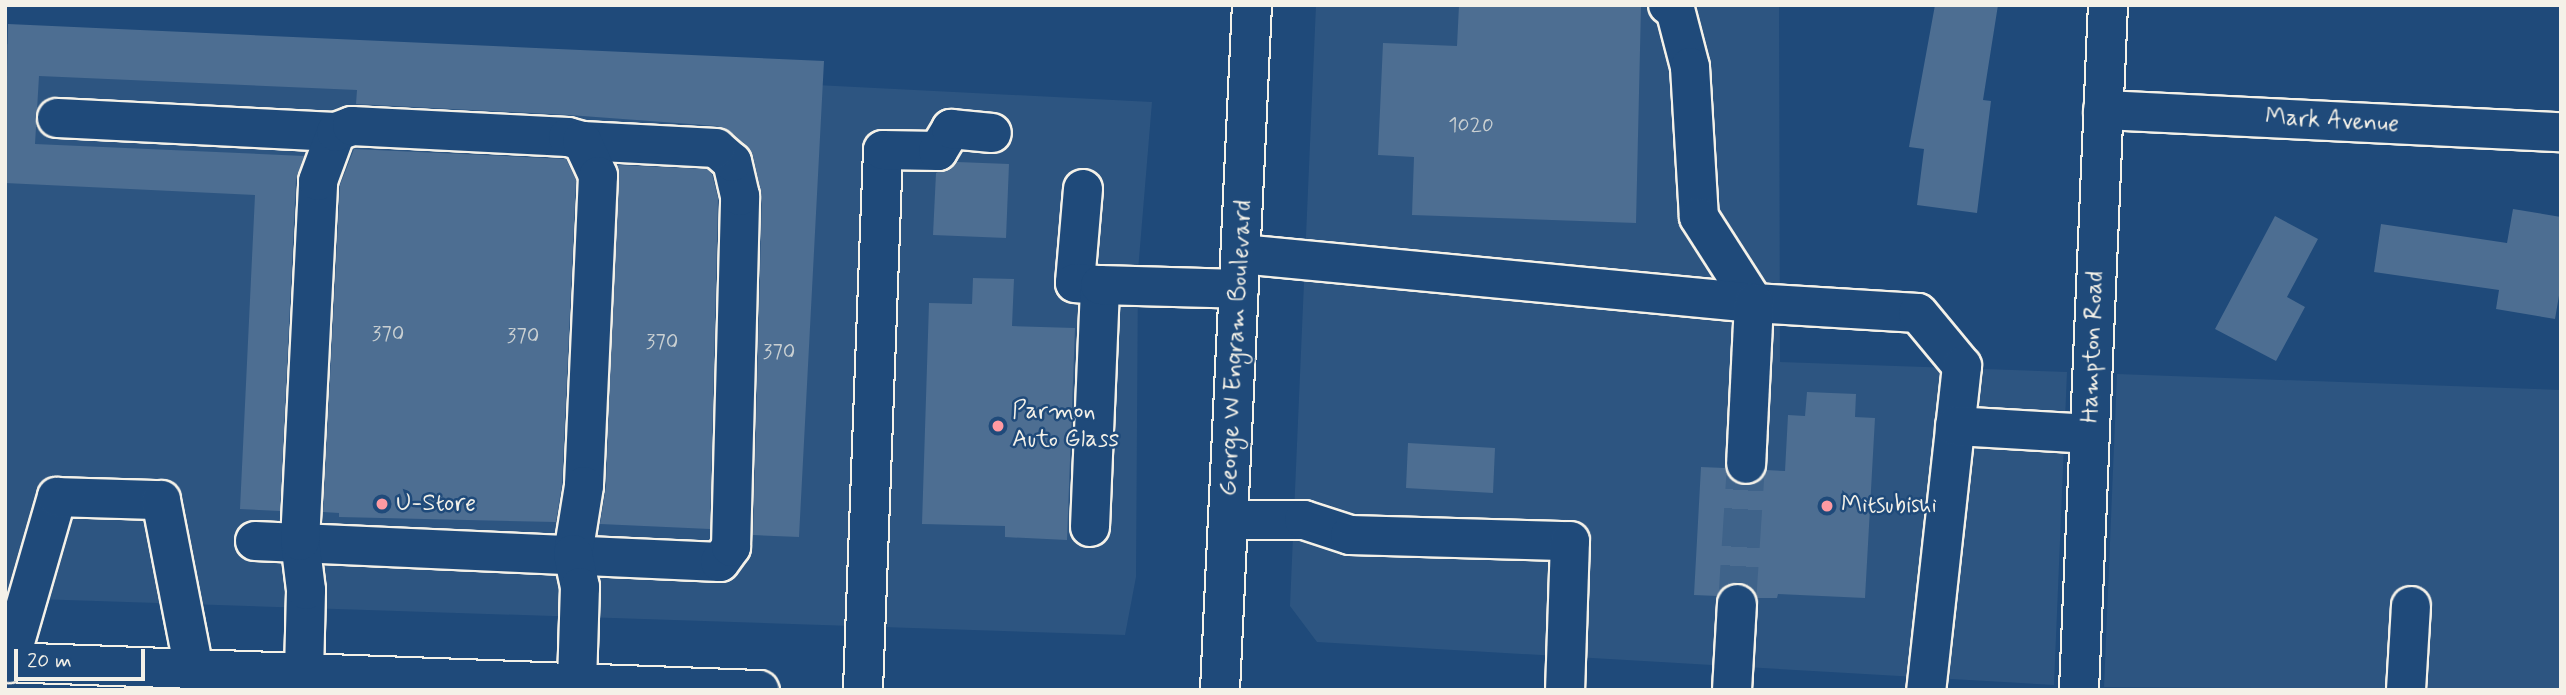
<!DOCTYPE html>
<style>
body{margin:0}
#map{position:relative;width:2566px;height:695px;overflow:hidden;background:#1f4a7a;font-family:Mynerve,sans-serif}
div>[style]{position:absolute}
.built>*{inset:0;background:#2d5581}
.building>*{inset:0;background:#4d6e92}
.minor-tunnel>*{height:38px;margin-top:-19px;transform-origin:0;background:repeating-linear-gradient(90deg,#3f638a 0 38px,transparent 0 57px)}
.roads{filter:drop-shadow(2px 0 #f4f1e8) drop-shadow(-2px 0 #f4f1e8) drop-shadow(0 2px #f4f1e8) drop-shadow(0 -2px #f4f1e8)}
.minor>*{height:38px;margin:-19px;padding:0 19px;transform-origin:19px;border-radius:19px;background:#1f4a7a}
.major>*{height:38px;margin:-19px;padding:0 19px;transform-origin:19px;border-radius:19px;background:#1f4a7a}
.dots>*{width:19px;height:19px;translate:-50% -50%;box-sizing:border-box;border:4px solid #1f4a7a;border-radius:50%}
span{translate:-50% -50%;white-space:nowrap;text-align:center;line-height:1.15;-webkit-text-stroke:5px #1f4a7a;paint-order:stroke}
.number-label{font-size:21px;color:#cad0d2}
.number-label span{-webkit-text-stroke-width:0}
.street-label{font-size:24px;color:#f4f1e8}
.poi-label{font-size:24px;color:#f4f1e8}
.left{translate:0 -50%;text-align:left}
.frame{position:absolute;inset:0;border:7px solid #f4f1e8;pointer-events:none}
.scale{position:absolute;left:14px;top:649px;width:131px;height:32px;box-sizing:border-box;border:4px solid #f4f1e8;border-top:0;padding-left:9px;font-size:21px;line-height:24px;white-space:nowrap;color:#f4f1e8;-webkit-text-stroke:5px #1f4a7a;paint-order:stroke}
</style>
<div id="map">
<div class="built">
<i style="clip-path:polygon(1316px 5px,1779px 5px,1780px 362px,2067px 372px,2054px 685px,1317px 642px,1290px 606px)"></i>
<i style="clip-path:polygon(5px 44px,1152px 102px,1138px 271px,1136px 577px,1125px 635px,5px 598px)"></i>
<i style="clip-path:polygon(2117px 374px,2561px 390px,2561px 690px,2104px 687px)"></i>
</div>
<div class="building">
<i style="clip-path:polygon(1459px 5px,1641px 6px,1636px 223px,1412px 215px,1414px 157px,1378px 155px,1383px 43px,1457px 46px)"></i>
<i style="clip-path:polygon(1935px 5px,1998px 5px,1983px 100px,1991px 101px,1977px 213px,1917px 205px,1924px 149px,1909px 147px)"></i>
<i style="clip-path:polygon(8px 24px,824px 61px,799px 537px,753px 535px,762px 196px,753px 156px,730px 132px,717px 126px,569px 115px,356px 104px,357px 90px,39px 76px,35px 144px,304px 156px,296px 180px,280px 511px,240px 509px,255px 195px,5px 183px)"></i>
<i style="clip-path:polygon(354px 149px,566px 159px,576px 180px,562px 484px,556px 522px,339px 517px,339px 513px,323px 512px,340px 185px)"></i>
<i style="clip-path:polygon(957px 162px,1009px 164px,1006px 238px,933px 235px,936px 173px)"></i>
<i style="clip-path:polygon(617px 165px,707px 169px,712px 174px,718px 198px,710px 529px,600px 524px,606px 487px)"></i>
<i style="clip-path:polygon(2513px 209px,2561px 217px,2561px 284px,2555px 319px,2496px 309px,2499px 290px,2374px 272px,2381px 224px,2507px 243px)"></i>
<i style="clip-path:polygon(2275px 216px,2318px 239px,2287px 297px,2305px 307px,2276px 361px,2215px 329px)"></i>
<i style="clip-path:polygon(973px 278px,1014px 279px,1012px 326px,1075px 328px,1067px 540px,1005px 537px,1005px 526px,922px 524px,929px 303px,972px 304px)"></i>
<i style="clip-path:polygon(1807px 392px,1856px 394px,1855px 417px,1875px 418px,1865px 598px,1778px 594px,1777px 598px,1757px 598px,1750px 586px,1738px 582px,1727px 585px,1717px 596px,1694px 595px,1701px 467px,1725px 468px,1734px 482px,1746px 486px,1757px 483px,1766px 470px,1785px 471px,1788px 415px,1805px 416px)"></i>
<i style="clip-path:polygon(1408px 443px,1495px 448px,1493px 493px,1406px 488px)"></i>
</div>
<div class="minor-tunnel">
<i style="left:1737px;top:604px;width:140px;rotate:-86.3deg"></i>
</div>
<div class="roads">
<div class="minor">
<i style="left:1668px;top:5px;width:8px;rotate:30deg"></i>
<i style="left:1675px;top:9px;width:60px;rotate:75.5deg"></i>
<i style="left:1690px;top:67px;width:150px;rotate:86.6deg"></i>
<i style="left:1699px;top:217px;width:102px;rotate:57.4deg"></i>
<i style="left:1754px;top:303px;width:164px;rotate:3.5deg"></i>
<i style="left:1918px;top:313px;width:69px;rotate:50.3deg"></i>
<i style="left:1962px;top:366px;width:326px;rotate:96.3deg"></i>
<i style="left:2103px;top:110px;width:459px;rotate:2.8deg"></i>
<i style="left:57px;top:118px;width:279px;rotate:2.9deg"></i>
<i style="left:1083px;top:189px;width:94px;rotate:94.9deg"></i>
<i style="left:1075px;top:283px;width:25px;rotate:5deg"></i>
<i style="left:1241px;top:254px;width:515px;rotate:5.46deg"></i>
<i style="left:1754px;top:303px;width:161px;rotate:92.8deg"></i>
<i style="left:1955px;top:426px;width:134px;rotate:3.4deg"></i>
<i style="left:1228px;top:520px;width:76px"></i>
<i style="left:1304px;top:520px;width:48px;rotate:18.1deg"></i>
<i style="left:1350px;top:535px;width:220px;rotate:1.6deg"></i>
<i style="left:1570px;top:541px;width:149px;rotate:91.9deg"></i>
<i style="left:1090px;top:527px;width:242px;rotate:-87.6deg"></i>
<i style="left:1100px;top:285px;width:139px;rotate:1.6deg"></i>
<i style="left:255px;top:541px;width:465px;rotate:2.6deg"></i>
<i style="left:720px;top:562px;width:19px;rotate:-54deg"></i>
<i style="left:731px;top:547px;width:351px;rotate:-88.5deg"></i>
<i style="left:740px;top:196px;width:35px;rotate:-103deg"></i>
<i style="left:732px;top:162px;width:21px;rotate:-139deg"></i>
<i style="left:716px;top:148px;width:134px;rotate:-177deg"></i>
<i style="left:9px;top:663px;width:173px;rotate:-73.9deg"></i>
<i style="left:57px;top:497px;width:104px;rotate:1.7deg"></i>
<i style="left:161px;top:500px;width:172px;rotate:79deg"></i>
<i style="left:304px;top:673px;width:83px;rotate:-88.6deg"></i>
<i style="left:306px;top:590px;width:49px;rotate:-97deg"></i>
<i style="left:300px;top:541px;width:360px;rotate:-87.1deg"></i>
<i style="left:318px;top:181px;width:52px;rotate:-69.8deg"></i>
<i style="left:336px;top:132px;width:17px;rotate:-21deg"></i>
<i style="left:352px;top:126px;width:216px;rotate:2.9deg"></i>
<i style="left:568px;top:137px;width:15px;rotate:16deg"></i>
<i style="left:582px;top:141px;width:38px;rotate:65deg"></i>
<i style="left:598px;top:176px;width:310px;rotate:92.6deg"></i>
<i style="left:584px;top:486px;width:69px;rotate:99.2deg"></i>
<i style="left:573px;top:554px;width:34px;rotate:78deg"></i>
<i style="left:580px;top:587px;width:96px;rotate:91.8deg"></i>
<i style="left:863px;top:690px;width:540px;rotate:-87.88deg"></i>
<i style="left:883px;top:150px;width:55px;rotate:1deg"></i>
<i style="left:938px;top:151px;width:26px;rotate:-59deg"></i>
<i style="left:951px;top:129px;width:41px;rotate:5.6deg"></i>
<i style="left:1732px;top:690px;width:86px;rotate:-86.7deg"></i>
<i style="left:2079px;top:690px;width:686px;rotate:-87.58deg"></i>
<i style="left:2406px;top:690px;width:84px;rotate:-86.6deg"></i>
</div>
<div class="major">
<i style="left:5px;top:662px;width:755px;rotate:2.13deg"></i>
<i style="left:1220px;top:690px;width:686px;rotate:-87.33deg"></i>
</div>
</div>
<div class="dots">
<i style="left:998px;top:426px;background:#ff9aa2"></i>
<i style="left:382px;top:504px;background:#ff9aa2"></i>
<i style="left:1827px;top:506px;background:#ff9aa2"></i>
</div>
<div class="number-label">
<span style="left:1471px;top:125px">1020</span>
<span style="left:388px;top:334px">370</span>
<span style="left:523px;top:336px">370</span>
<span style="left:662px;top:342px">370</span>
<span style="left:779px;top:352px">370</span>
</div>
<div class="street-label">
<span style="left:2332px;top:121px;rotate:3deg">Mark Avenue</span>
<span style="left:2093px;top:347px;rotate:-88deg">Hampton Road</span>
<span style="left:1236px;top:348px;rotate:-87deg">George W Engram Boulevard</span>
</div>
<div class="poi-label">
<span class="left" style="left:1012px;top:426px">Parmon<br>Auto Glass</span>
<span class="left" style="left:396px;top:504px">U-Store</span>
<span class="left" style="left:1841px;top:506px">Mitsubishi</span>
</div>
<div class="frame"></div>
<div class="scale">20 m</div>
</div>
